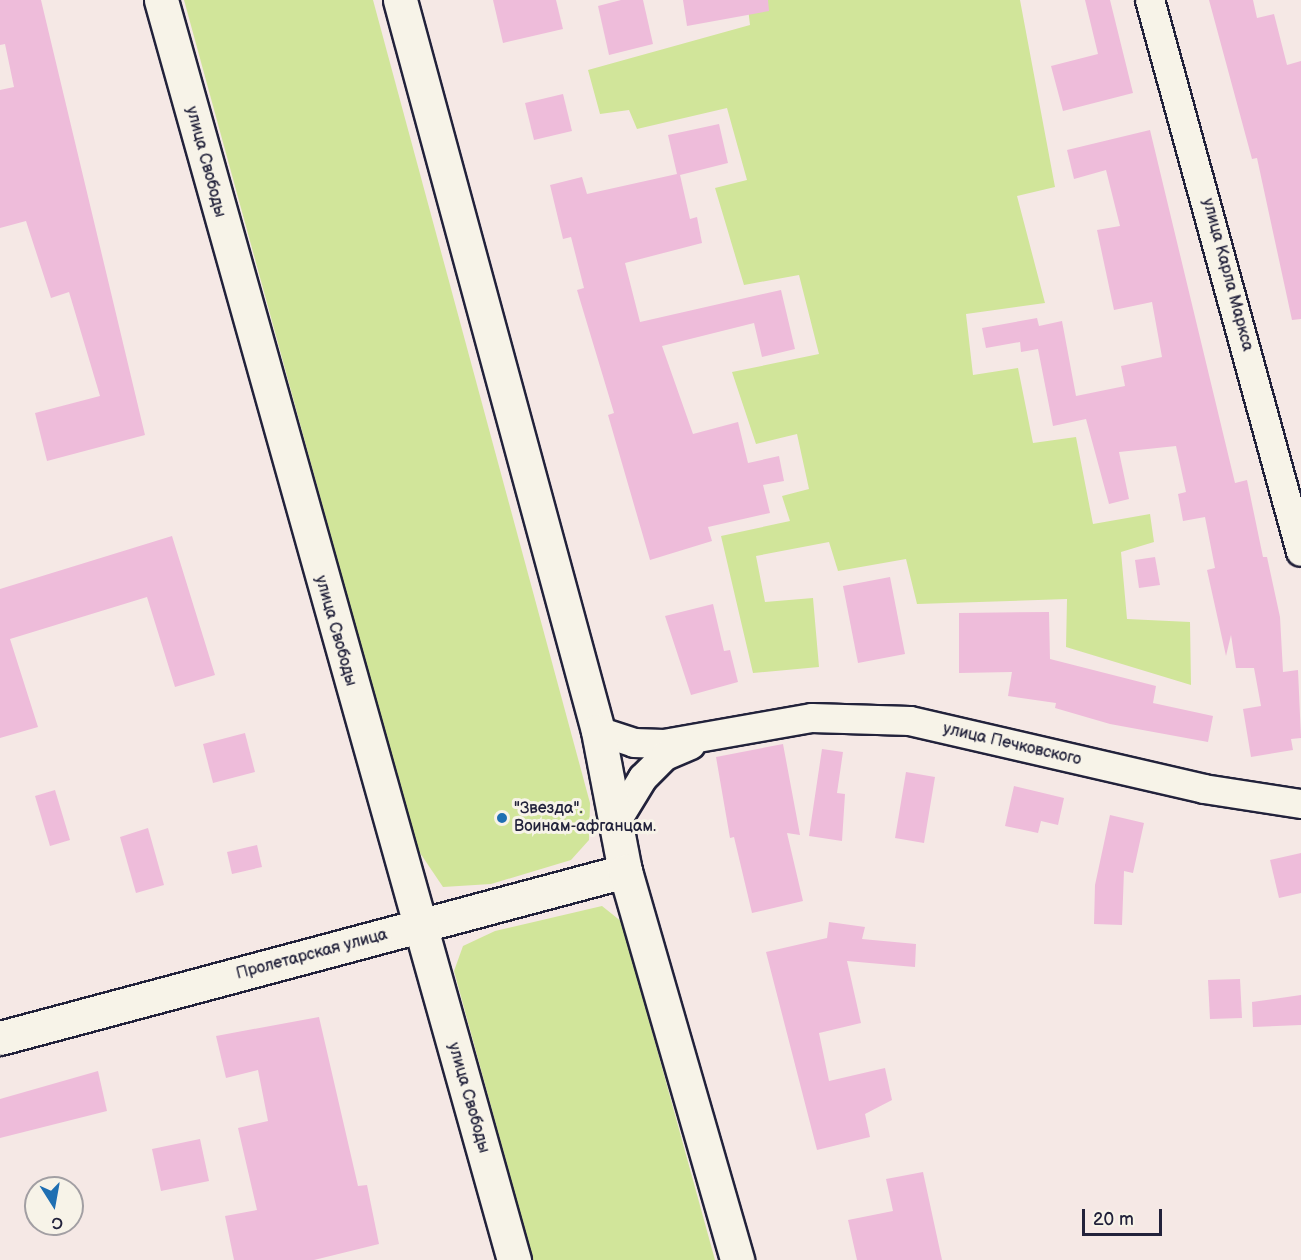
<!DOCTYPE html>
<meta charset="utf-8">
<style>
body{margin:0}
#map{position:relative;width:1301px;height:1260px;overflow:hidden;background:#f5e8e5;font-family:"Balsamiq Sans",sans-serif}
div>[style]{position:absolute}
.green>*{inset:0;background:#d1e59a}
.building>*{inset:0;background:#eebcda}
.roads{filter:drop-shadow(2px 0 #22223b) drop-shadow(-2px 0 #22223b) drop-shadow(0 2px #22223b) drop-shadow(0 -2px #22223b)}
.minor>*{height:28px;margin:-14px;padding:0 14px;transform-origin:14px;border-radius:14px;background:#f7f3e8}
.tertiary>*{height:33px;margin:-16.5px;padding:0 16.5px;transform-origin:16.5px;border-radius:16.5px;background:#f7f3e8}
.secondary>*{height:33px;margin:-16.5px;padding:0 16.5px;transform-origin:16.5px;border-radius:16.5px;background:#f7f3e8}
.dots>*{width:16px;height:16px;translate:-50% -50%;box-sizing:border-box;border:3px solid #f7f3e8;border-radius:50%}
span{translate:-50% -50%;white-space:nowrap;text-align:center;line-height:1.15;-webkit-text-stroke:6px #f7f3e8;paint-order:stroke}
.street-label{font-size:16px;color:#22223b}
.poi-label{font-size:16px;color:#22223b}
.left{translate:0 -50%;text-align:left}
.north{position:absolute;left:24px;top:1176px;width:60px;height:60px;box-sizing:border-box;background:#f7f3e8;border:2px solid #a29fa3;border-radius:50%;rotate:169deg;font-size:16px;font-weight:700;line-height:24px;text-align:center;color:#22223b}
.north::after{content:'';display:block;margin:auto;width:21px;height:27px;background:#1f6fb2;clip-path:polygon(50% 0,100% 100%,50% 72%,0 100%)}
.scale{position:absolute;left:1082px;top:1209px;width:80px;height:27px;box-sizing:border-box;border:3px solid #22223b;border-top:0;padding-left:8px;font-size:18px;line-height:21px;white-space:nowrap;color:#22223b;-webkit-text-stroke:4px #f7f3e8;paint-order:stroke}
</style>
<div id="map">
<div class="green">
<i style="clip-path:polygon(184px 0,373px 0,590px 803px,589px 840px,571px 860px,491px 884px,443px 887px,416px 847px)"></i>
<i style="clip-path:polygon(747px 0,1020px 0,1055px 187px,1017px 196px,1045px 303px,966px 314px,973px 375px,1018px 368px,1033px 443px,1076px 437px,1093px 524px,1150px 514px,1154px 542px,1121px 552px,1127px 619px,1190px 622px,1191px 685px,1066px 647px,1067px 599px,917px 604px,906px 559px,838px 571px,829px 542px,756px 556px,765px 602px,813px 598px,819px 667px,753px 673px,721px 536px,790px 521px,782px 496px,809px 489px,797px 434px,756px 444px,732px 372px,819px 354px,799px 275px,744px 285px,715px 188px,747px 180px,727px 108px,637px 129px,629px 110px,600px 114px,588px 70px,750px 25px)"></i>
<i style="clip-path:polygon(602px 906px,622px 922px,715px 1260px,533px 1260px,454px 971px,463px 946px,495px 931px)"></i>
</div>
<div class="building">
<i style="clip-path:polygon(0 0,41px 0,145px 435px,47px 461px,35px 413px,100px 396px,69px 292px,51px 298px,26px 221px,0 228px,0 90px,14px 87px,5px 44px,0 45px)"></i>
<i style="clip-path:polygon(493px 0,556px 0,563px 29px,503px 43px)"></i>
<i style="clip-path:polygon(621px 0,643px 0,653px 44px,609px 55px,598px 6px)"></i>
<i style="clip-path:polygon(683px 0,768px 0,769px 11px,687px 26px)"></i>
<i style="clip-path:polygon(1085px 0,1110px 0,1133px 93px,1063px 111px,1051px 66px,1098px 54px)"></i>
<i style="clip-path:polygon(1209px 0,1253px 0,1257px 18px,1274px 14px,1287px 65px,1301px 61px,1301px 319px,1292px 320px,1257px 158px,1252px 159px)"></i>
<i style="clip-path:polygon(563px 94px,572px 131px,534px 140px,525px 103px)"></i>
<i style="clip-path:polygon(719px 124px,728px 163px,680px 175px,690px 219px,697px 217px,702px 243px,625px 263px,640px 322px,781px 290px,795px 349px,762px 357px,754px 323px,662px 346px,693px 434px,738px 422px,748px 463px,779px 456px,784px 481px,763px 485px,770px 513px,708px 527px,712px 541px,650px 560px,608px 415px,614px 413px,577px 290px,584px 288px,571px 237px,563px 239px,550px 185px,582px 177px,587px 194px,677px 174px,668px 135px)"></i>
<i style="clip-path:polygon(1150px 130px,1235px 483px,1247px 480px,1263px 557px,1267px 557px,1280px 617px,1283px 672px,1298px 670px,1301px 738px,1291px 739px,1293px 750px,1251px 757px,1243px 709px,1261px 706px,1254px 668px,1236px 668px,1231px 635px,1226px 656px,1207px 570px,1215px 568px,1205px 517px,1183px 521px,1178px 494px,1186px 492px,1176px 446px,1119px 452px,1129px 499px,1109px 504px,1086px 419px,1053px 426px,1038px 349px,1021px 352px,1020px 342px,986px 348px,982px 328px,1037px 318px,1039px 326px,1062px 321px,1076px 396px,1125px 386px,1121px 366px,1162px 357px,1152px 302px,1114px 310px,1097px 230px,1120px 226px,1106px 170px,1074px 179px,1067px 150px)"></i>
<i style="clip-path:polygon(172px 536px,215px 675px,175px 687px,147px 597px,10px 639px,38px 727px,0 738px,0 589px)"></i>
<i style="clip-path:polygon(1155px 557px,1160px 585px,1139px 588px,1135px 560px)"></i>
<i style="clip-path:polygon(890px 577px,905px 654px,858px 663px,843px 586px)"></i>
<i style="clip-path:polygon(713px 604px,724px 651px,730px 650px,738px 682px,691px 695px,665px 616px)"></i>
<i style="clip-path:polygon(1049px 612px,1050px 659px,1156px 686px,1153px 703px,1213px 716px,1208px 742px,1110px 724px,1055px 708px,1056px 703px,1008px 696px,1012px 672px,959px 673px,959px 613px)"></i>
<i style="clip-path:polygon(245px 733px,255px 772px,213px 783px,203px 744px)"></i>
<i style="clip-path:polygon(783px 744px,800px 835px,787px 833px,803px 901px,752px 913px,734px 837px,730px 838px,716px 757px)"></i>
<i style="clip-path:polygon(822px 749px,843px 752px,837px 793px,845px 794px,842px 841px,809px 836px)"></i>
<i style="clip-path:polygon(906px 772px,935px 777px,924px 843px,895px 838px)"></i>
<i style="clip-path:polygon(1014px 786px,1064px 798px,1058px 825px,1041px 821px,1038px 833px,1005px 826px)"></i>
<i style="clip-path:polygon(55px 790px,70px 840px,50px 846px,35px 796px)"></i>
<i style="clip-path:polygon(1110px 815px,1144px 823px,1133px 873px,1124px 871px,1122px 925px,1094px 924px,1095px 885px)"></i>
<i style="clip-path:polygon(148px 828px,164px 885px,136px 893px,120px 837px)"></i>
<i style="clip-path:polygon(257px 845px,262px 867px,232px 874px,227px 852px)"></i>
<i style="clip-path:polygon(1301px 853px,1301px 893px,1279px 898px,1270px 860px)"></i>
<i style="clip-path:polygon(829px 922px,865px 927px,862px 939px,916px 944px,915px 967px,847px 961px,861px 1023px,819px 1033px,829px 1081px,885px 1068px,892px 1100px,865px 1114px,870px 1137px,817px 1150px,766px 952px,827px 938px)"></i>
<i style="clip-path:polygon(1240px 979px,1242px 1018px,1210px 1019px,1208px 980px)"></i>
<i style="clip-path:polygon(1301px 995px,1301px 1025px,1253px 1027px,1252px 1002px)"></i>
<i style="clip-path:polygon(319px 1017px,358px 1186px,367px 1185px,379px 1244px,314px 1260px,234px 1260px,225px 1216px,257px 1210px,238px 1128px,268px 1121px,258px 1070px,226px 1078px,216px 1036px)"></i>
<i style="clip-path:polygon(98px 1071px,107px 1111px,0 1138px,0 1099px)"></i>
<i style="clip-path:polygon(200px 1139px,209px 1181px,161px 1191px,152px 1149px)"></i>
<i style="clip-path:polygon(923px 1172px,942px 1260px,857px 1260px,848px 1220px,893px 1211px,886px 1179px)"></i>
</div>
<div class="roads">
<div class="minor">
<i style="left:1150px;top:0;width:572px;rotate:74.7deg"></i>
<i style="left:598px;top:731px;width:38px;rotate:18deg"></i>
<i style="left:634px;top:743px;width:30px;rotate:2deg"></i>
<i style="left:664px;top:744px;width:150px;rotate:-10deg"></i>
<i style="left:812px;top:718px;width:98px;rotate:1.8deg"></i>
<i style="left:910px;top:721px;width:302px;rotate:13deg"></i>
<i style="left:1204px;top:789px;width:98px;rotate:8.8deg"></i>
<i style="left:615px;top:824px;width:54px;rotate:-58.7deg"></i>
<i style="left:643px;top:778px;width:31px;rotate:-45deg"></i>
<i style="left:665px;top:756px;width:28px;rotate:-23deg"></i>
</div>
<div class="tertiary">
<i style="left:0;top:1038px;width:647px;rotate:-14.96deg"></i>
</div>
<div class="secondary">
<i style="left:161px;top:0;width:1309px;rotate:74.35deg"></i>
<i style="left:400px;top:0;width:757px;rotate:74.84deg"></i>
<i style="left:598px;top:731px;width:143px;rotate:79.1deg"></i>
<i style="left:625px;top:871px;width:405px;rotate:73.9deg"></i>
</div>
</div>
<div class="dots">
<i style="left:502px;top:818px;background:#1f6fb2"></i>
</div>
<div class="street-label">
<span style="left:205px;top:162px;rotate:75deg">улица Свободы</span>
<span style="left:1227px;top:275px;rotate:75deg">улица Карла Маркса</span>
<span style="left:335px;top:631px;rotate:74deg">улица Свободы</span>
<span style="left:1012px;top:745px;rotate:13deg">улица Печковского</span>
<span style="left:312px;top:955px;rotate:-15deg">Пролетарская улица</span>
<span style="left:468px;top:1098px;rotate:74deg">улица Свободы</span>
</div>
<div class="poi-label">
<span class="left" style="left:514px;top:818px">"Звезда".<br>Воинам-афганцам.</span>
</div>
<div class="north">С</div>
<div class="scale">20 m</div>
</div>
